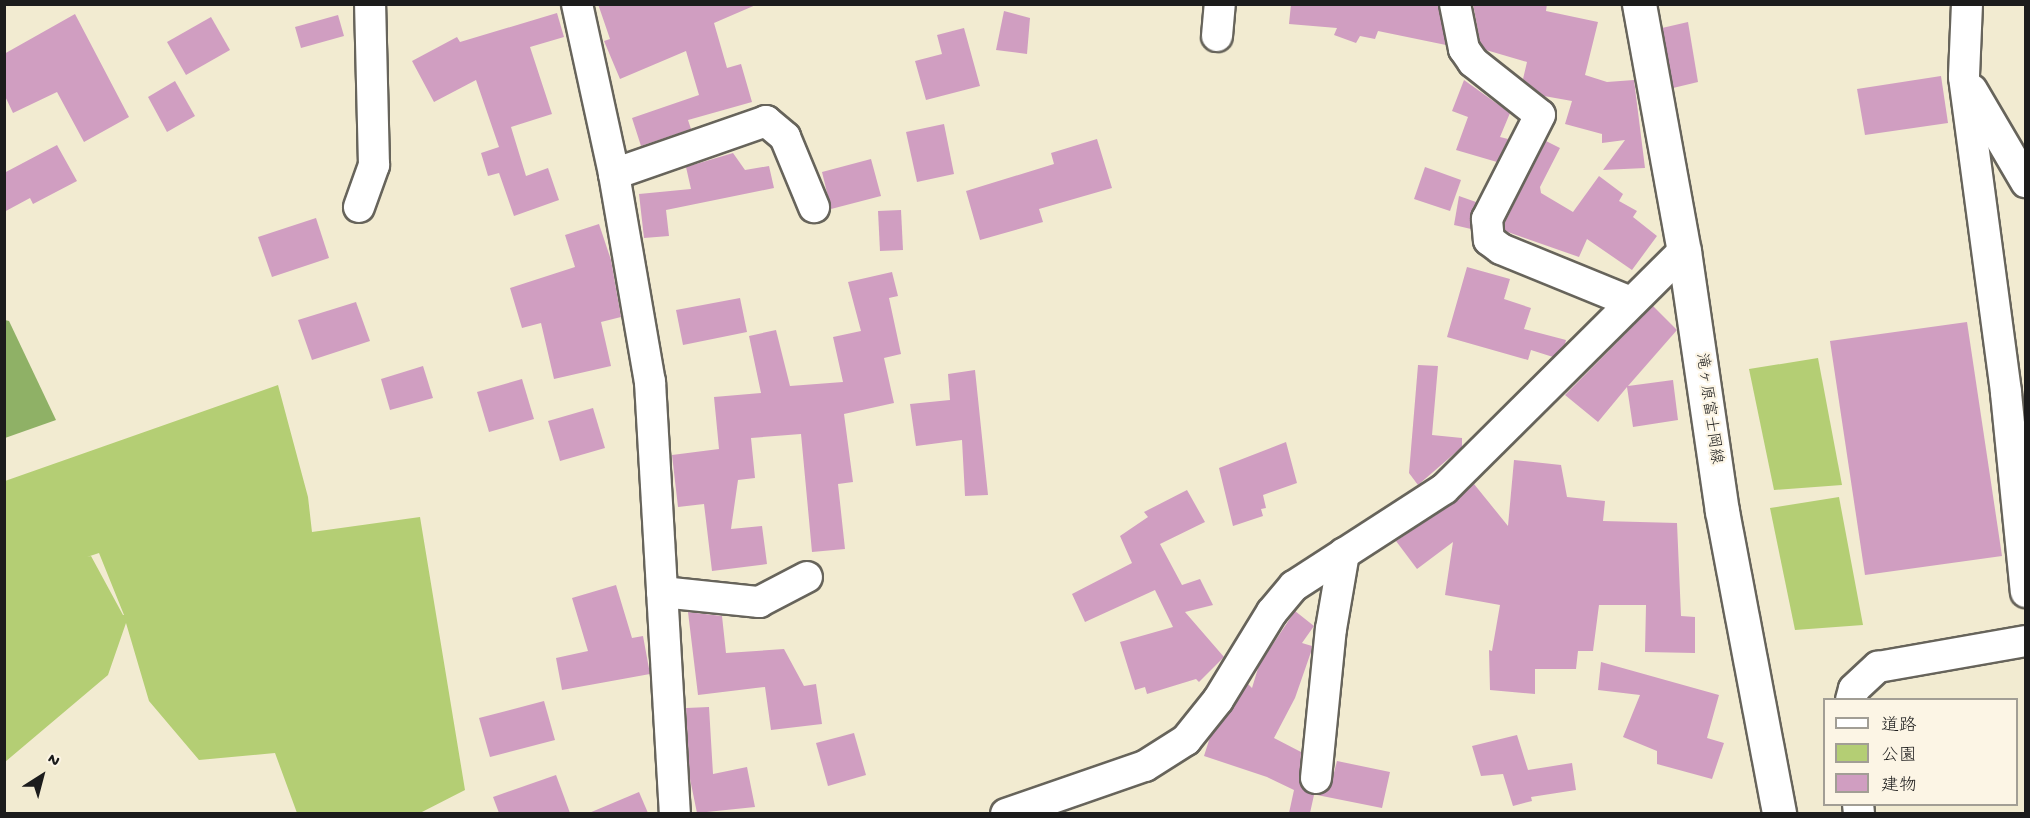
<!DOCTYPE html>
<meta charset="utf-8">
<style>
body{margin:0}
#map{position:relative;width:2030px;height:818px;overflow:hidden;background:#f2ebd1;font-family:"Gochi Hand","Klee One",sans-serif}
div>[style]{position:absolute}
.green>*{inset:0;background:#b4ce74}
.forest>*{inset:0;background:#8fb166}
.building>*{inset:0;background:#d09ec1}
.roads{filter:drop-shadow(2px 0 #67645b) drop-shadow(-2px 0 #67645b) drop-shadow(0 2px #67645b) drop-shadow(0 -2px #67645b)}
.minor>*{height:30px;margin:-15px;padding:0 15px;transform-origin:15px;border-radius:15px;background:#fff}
.major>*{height:33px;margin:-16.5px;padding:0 16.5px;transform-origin:16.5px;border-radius:16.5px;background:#fff}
span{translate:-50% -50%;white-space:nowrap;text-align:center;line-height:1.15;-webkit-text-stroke:4.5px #fcf5e5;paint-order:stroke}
.street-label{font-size:16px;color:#1c1c1c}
.frame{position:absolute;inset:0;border:6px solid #1c1c1c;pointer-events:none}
.legend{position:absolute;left:1823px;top:698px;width:195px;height:108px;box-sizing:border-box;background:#fcf5e5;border:2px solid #a29e95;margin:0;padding:8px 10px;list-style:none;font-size:18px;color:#1c1c1c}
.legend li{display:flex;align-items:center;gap:12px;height:30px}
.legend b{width:30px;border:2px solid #a29e95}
.north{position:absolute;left:12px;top:746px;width:60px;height:60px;-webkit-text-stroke:4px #fcf5e5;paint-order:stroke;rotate:36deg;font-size:16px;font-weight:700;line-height:24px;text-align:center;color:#1c1c1c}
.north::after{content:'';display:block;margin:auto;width:21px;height:27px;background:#1c1c1c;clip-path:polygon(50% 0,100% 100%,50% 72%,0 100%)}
</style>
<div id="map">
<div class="green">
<i style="clip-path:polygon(1818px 358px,1842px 485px,1774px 490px,1749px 369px)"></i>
<i style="clip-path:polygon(evenodd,278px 385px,308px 497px,312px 532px,420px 517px,465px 790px,420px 813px,297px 813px,275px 753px,199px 760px,149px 701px,126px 623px,108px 675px,5px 762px,5px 481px,278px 385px,99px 553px,124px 615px,123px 615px,91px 556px,87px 557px,99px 553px)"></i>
<i style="clip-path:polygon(1839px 497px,1863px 625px,1795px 630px,1770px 508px)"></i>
</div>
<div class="forest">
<i style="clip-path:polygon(5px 320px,9px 321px,56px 420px,5px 438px)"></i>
</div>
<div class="building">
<i style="clip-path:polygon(598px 4px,758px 4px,714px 23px,727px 68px,741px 64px,752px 102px,688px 120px,691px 129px,641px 146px,632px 118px,699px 95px,686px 51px,620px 79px,604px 41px,610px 39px)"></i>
<i style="clip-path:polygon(1291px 4px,1438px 4px,1446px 45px,1378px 31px,1375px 39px,1360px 36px,1356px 43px,1334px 35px,1337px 28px,1289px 24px)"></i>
<i style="clip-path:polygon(1473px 4px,1547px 4px,1546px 11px,1598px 22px,1585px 75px,1607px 82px,1634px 80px,1645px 168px,1603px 170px,1625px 140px,1602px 143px,1602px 134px,1565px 124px,1572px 101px,1544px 96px,1523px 79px,1527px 62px,1486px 50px,1480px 42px)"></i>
<i style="clip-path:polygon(1004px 11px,1030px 18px,1027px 54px,996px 50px)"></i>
<i style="clip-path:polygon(557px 13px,564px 37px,530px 47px,552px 114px,511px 127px,526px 176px,548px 168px,559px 200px,514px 216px,499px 173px,488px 176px,481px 153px,499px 147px,476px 80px,434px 102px,412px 61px,457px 37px,460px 42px)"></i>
<i style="clip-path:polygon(75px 14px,129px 117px,84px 142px,57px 92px,13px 113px,4px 94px,4px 54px)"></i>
<i style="clip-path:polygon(338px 15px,344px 36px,301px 48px,295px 27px)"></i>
<i style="clip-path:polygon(211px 17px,230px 50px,186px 75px,167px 42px)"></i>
<i style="clip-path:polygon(1688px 22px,1698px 82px,1673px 88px,1662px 28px)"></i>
<i style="clip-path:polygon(964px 28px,980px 86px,926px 100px,915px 61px,942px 54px,937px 35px)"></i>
<i style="clip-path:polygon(1941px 76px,1948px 123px,1865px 135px,1857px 89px)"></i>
<i style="clip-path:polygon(1464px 80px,1510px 113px,1500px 137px,1508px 139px,1497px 162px,1456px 150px,1468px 117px,1452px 111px)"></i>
<i style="clip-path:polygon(175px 81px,195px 116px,167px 132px,148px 97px)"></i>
<i style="clip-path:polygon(944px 124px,954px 174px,917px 182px,906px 132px)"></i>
<i style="clip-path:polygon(1097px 139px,1112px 188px,1039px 209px,1043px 222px,980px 240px,966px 191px,1054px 164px,1051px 153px)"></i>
<i style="clip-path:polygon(1546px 141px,1560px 148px,1540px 187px,1541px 193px,1573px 212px,1599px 176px,1623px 194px,1619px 201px,1637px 211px,1633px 217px,1657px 236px,1632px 270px,1587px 239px,1579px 257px,1505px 231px,1505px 222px)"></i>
<i style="clip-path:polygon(57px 145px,77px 181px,33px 204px,30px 198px,4px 212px,4px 173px)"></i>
<i style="clip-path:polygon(733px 153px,745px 170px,769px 166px,774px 188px,666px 210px,669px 236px,644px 238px,639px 194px,691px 189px,686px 167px)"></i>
<i style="clip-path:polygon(871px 159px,881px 196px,831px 209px,822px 172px)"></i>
<i style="clip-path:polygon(1425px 167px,1461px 180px,1450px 211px,1414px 199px)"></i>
<i style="clip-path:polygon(1459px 196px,1476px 202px,1471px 229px,1454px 225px)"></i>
<i style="clip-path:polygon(901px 210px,903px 250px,880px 251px,878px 211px)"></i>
<i style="clip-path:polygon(316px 218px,329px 258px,272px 277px,258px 237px)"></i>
<i style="clip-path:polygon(599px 224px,611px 260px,621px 317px,601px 322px,611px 366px,554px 379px,541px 323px,522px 328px,510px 288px,575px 267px,565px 235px)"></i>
<i style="clip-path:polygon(1467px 267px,1510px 279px,1504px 299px,1531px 308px,1524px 329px,1566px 340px,1565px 344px,1553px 357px,1531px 350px,1528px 360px,1447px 337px)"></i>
<i style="clip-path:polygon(892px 272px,898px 296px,889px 298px,901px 354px,884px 358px,894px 403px,844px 414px,853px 482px,838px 484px,845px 549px,812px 552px,801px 434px,751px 438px,755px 478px,738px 480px,731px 529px,762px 526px,767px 564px,712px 571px,704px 504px,678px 507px,672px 455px,719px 449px,714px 397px,761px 393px,749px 336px,776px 330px,790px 386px,843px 382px,833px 337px,861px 331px,848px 282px)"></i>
<i style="clip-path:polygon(740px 298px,747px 332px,683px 345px,676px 310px)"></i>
<i style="clip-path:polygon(356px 302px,370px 341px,312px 360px,298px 320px)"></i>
<i style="clip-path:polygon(1653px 306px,1677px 330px,1628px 386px,1673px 380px,1678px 420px,1633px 427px,1627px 387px,1598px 422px,1565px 395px)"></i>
<i style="clip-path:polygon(1967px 322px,2002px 556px,1865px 575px,1830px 341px)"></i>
<i style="clip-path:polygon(1418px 365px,1438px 366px,1432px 435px,1462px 438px,1462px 447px,1418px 485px,1409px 473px)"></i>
<i style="clip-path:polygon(423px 366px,433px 398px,390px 410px,381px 379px)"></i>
<i style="clip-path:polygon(975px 370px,988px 495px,965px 496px,962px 440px,916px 446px,910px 404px,950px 400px,948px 374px)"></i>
<i style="clip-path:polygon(522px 379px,534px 419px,489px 432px,477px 392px)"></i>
<i style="clip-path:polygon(593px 408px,605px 448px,560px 461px,548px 421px)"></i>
<i style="clip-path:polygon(1286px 442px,1297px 483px,1263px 495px,1266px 508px,1261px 509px,1263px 516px,1233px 526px,1219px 468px)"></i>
<i style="clip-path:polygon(1514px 460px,1561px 465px,1567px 497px,1605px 501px,1603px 521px,1677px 523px,1681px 616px,1695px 617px,1695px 653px,1645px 652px,1646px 605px,1599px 605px,1593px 651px,1578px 651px,1576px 669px,1535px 669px,1535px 694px,1490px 690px,1489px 650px,1492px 651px,1500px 605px,1445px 595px,1453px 542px,1417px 569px,1396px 541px,1454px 503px,1474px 484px,1508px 526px)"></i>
<i style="clip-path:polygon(1187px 490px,1205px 522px,1160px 544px,1182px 585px,1200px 579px,1213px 605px,1185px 612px,1224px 657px,1199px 682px,1196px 679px,1147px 694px,1145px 687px,1135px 690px,1120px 642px,1173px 627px,1155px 590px,1085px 622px,1072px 594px,1132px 563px,1120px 536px,1148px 517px,1144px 512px)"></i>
<i style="clip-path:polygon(616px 585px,632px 638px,643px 636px,650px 674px,562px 690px,556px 658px,588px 651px,572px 598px)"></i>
<i style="clip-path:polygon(1295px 611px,1314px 626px,1302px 643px,1312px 646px,1311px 652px,1295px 698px,1274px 738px,1301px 752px,1300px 785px,1314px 795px,1310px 813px,1289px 813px,1294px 790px,1267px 777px,1204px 756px,1210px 737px,1248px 684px,1252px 688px,1259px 665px)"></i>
<i style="clip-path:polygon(688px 612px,722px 616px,726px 653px,784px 649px,804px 686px,816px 684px,822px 724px,771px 730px,765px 687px,698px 695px)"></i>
<i style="clip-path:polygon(1601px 662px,1719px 695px,1707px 738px,1724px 743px,1712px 779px,1657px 764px,1657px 751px,1623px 737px,1640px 695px,1598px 690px)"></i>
<i style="clip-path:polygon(544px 701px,555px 740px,490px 757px,479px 718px)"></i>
<i style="clip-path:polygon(709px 707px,713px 774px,747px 767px,755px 807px,697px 813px,690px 779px,686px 708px)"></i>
<i style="clip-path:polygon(854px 733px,866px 775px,828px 786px,816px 743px)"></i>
<i style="clip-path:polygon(1517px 735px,1528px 770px,1572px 763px,1576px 790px,1531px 797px,1532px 801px,1513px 806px,1503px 774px,1481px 776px,1472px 746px)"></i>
<i style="clip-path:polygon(1337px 761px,1390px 772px,1382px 808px,1317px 795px,1330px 788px)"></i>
<i style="clip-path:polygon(556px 775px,570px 813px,499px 813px,493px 797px)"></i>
<i style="clip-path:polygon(639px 792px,648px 813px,589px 813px)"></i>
</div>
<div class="roads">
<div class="minor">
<i style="left:577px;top:4px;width:174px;rotate:77.7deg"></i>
<i style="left:614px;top:174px;width:211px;rotate:80.2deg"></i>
<i style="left:650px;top:382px;width:433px;rotate:86.7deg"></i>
<i style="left:1455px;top:4px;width:46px;rotate:78.7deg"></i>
<i style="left:1464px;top:49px;width:16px;rotate:55deg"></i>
<i style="left:1473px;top:62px;width:85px;rotate:38.3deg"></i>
<i style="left:1540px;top:115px;width:117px;rotate:117deg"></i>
<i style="left:1487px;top:219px;width:21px;rotate:85deg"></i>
<i style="left:1489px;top:240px;width:15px;rotate:37deg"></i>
<i style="left:1501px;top:249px;width:140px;rotate:22.2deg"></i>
<i style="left:1967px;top:4px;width:73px;rotate:92.4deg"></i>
<i style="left:1964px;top:77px;width:319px;rotate:82.4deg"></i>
<i style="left:2006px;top:393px;width:200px;rotate:84.3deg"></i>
<i style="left:1217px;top:36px;width:32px;rotate:-85deg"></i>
<i style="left:1972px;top:90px;width:107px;rotate:59.6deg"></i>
<i style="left:614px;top:174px;width:161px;rotate:-19.2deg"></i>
<i style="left:766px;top:121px;width:25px;rotate:40deg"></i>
<i style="left:785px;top:137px;width:76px;rotate:67.5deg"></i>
<i style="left:359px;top:207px;width:45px;rotate:-70.3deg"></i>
<i style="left:374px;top:165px;width:161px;rotate:-91.4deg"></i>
<i style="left:662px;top:592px;width:98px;rotate:5.9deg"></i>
<i style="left:759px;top:602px;width:54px;rotate:-27.5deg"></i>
<i style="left:1851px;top:700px;width:11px;rotate:-75deg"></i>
<i style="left:1854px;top:689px;width:33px;rotate:-43deg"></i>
<i style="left:1878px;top:667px;width:150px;rotate:-10deg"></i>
<i style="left:1316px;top:778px;width:150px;rotate:-84.3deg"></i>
<i style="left:1331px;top:629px;width:77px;rotate:-80.3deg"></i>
<i style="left:1858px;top:804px;width:10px;rotate:84deg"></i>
<i style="left:1006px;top:814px;width:147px;rotate:-19.1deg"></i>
<i style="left:1145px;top:766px;width:49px;rotate:-32.4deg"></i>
<i style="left:1186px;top:740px;width:51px;rotate:-51.3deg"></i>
<i style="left:1218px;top:700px;width:103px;rotate:-58.5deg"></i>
<i style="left:1272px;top:612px;width:34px;rotate:-50deg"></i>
<i style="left:1294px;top:586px;width:179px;rotate:-32.9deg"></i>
<i style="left:1444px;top:489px;width:338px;rotate:-44.8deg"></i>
</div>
<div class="major">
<i style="left:1639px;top:4px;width:251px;rotate:79.7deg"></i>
<i style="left:1684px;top:251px;width:263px;rotate:81.7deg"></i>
<i style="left:1722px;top:511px;width:308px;rotate:79.3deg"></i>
</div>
</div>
<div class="street-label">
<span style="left:1707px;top:409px;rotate:82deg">滝ヶ原富士岡線</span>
</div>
<div class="frame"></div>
<ul class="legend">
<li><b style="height:8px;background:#fff"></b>道路</li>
<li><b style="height:16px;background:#b4ce74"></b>公園</li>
<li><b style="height:16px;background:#d09ec1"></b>建物</li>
</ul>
<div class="north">N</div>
</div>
